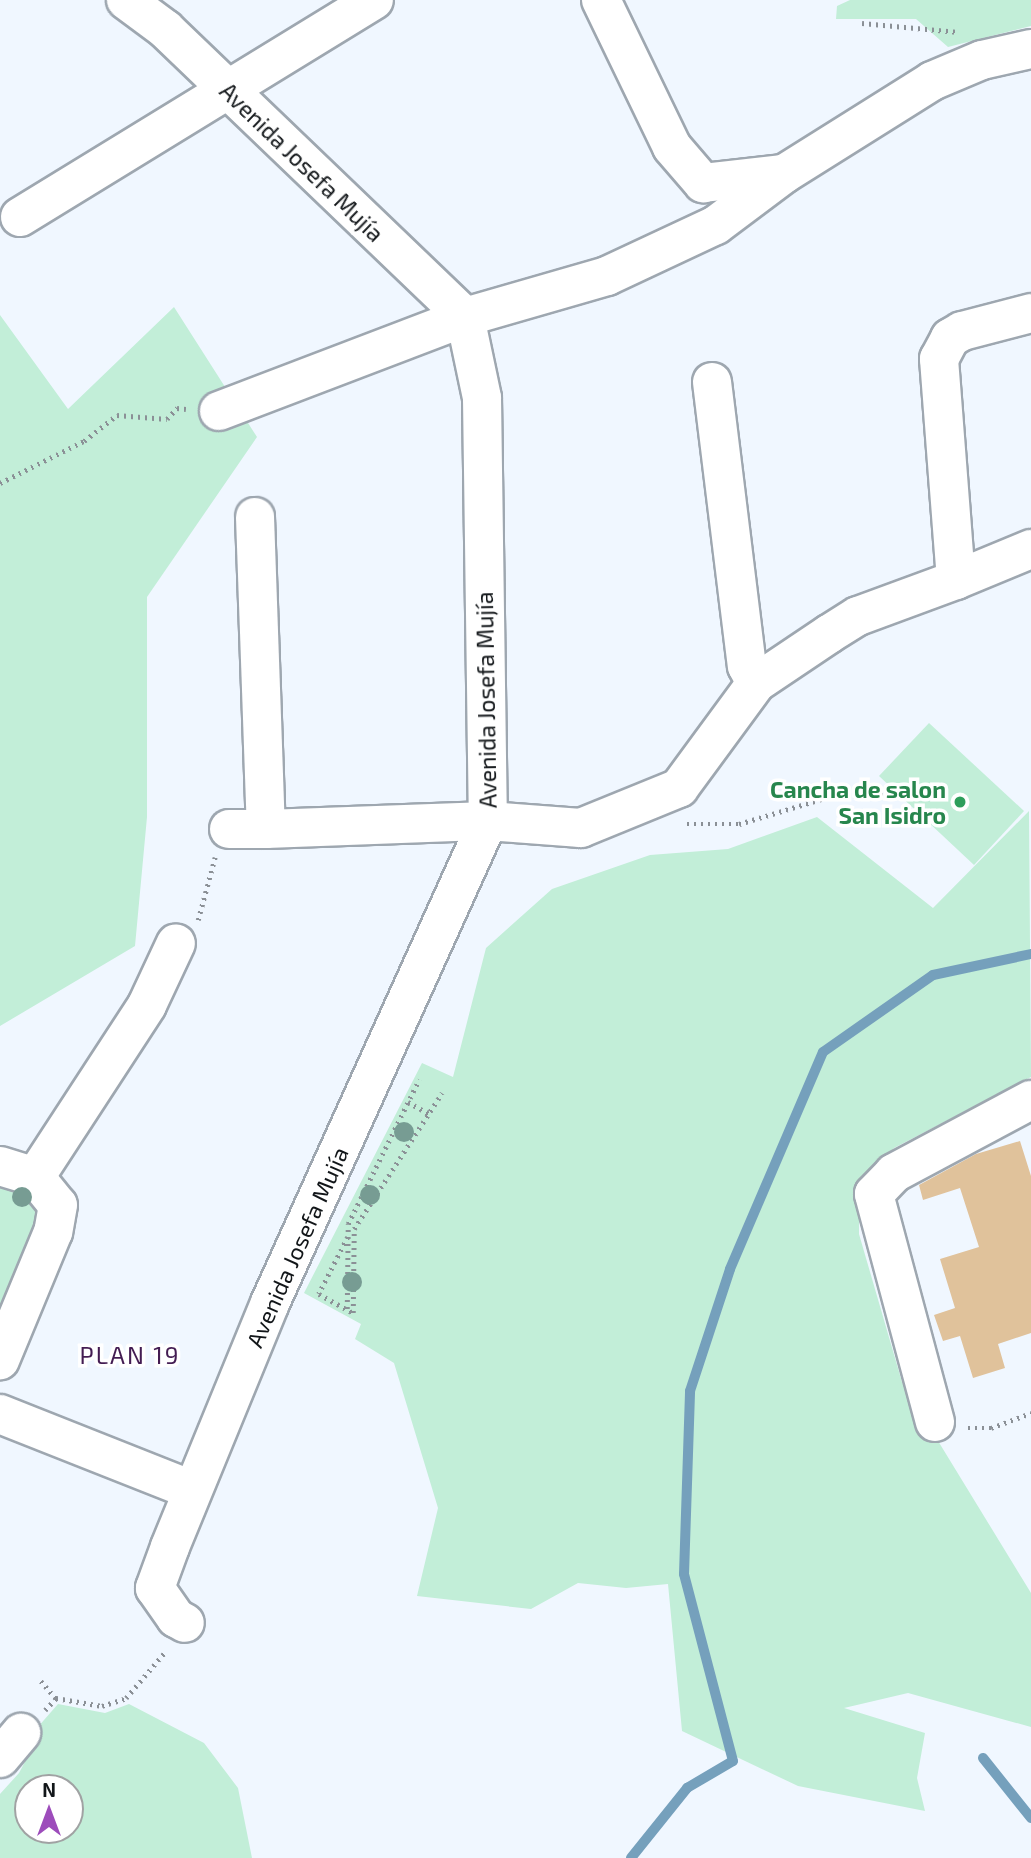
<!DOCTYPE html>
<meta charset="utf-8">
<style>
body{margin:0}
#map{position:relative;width:1031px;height:1858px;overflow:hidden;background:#f0f7ff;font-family:"Exo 2",sans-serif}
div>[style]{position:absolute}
.green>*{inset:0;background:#c2eed8}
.stream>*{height:10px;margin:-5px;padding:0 5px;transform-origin:5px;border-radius:5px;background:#75a0bc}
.building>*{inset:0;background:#e0c29b}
.path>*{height:4.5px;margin-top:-2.25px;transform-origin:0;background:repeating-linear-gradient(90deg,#8b9096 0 2px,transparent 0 7px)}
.roads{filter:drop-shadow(2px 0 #9ea7b0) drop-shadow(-2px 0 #9ea7b0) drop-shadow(0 2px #9ea7b0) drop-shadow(0 -2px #9ea7b0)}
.minor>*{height:38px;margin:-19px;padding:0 19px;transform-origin:19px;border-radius:19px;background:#fff}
.trees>*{width:20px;height:20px;margin:-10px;border-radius:50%;background:#779c93}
.dots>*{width:19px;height:19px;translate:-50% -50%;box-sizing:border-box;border:4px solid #fff;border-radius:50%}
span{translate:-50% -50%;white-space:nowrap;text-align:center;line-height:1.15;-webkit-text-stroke:7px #fff;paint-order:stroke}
.street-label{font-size:23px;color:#121619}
.leisure-label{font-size:23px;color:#27864d;font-weight:700}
.right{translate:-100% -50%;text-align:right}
.neighbourhood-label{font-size:24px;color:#431c52;letter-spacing:2px}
.north{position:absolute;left:14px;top:1774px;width:70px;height:70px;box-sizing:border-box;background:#fff;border:2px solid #a0a2a3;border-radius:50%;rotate:0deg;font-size:19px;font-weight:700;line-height:28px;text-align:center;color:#121619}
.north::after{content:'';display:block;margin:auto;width:24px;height:32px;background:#9d4cbb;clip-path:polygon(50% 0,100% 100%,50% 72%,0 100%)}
</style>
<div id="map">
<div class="green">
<i style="clip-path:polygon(850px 0,1031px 0,1031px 26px,948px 47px,916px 19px,836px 19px,837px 6px)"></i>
<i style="clip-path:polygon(174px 307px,257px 437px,147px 597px,147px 817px,135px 946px,0 1026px,0 315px,68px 409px)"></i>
<i style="clip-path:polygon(929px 723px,1024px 811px,974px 865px,879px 776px)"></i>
<i style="clip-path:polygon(1029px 811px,1031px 1077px,894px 1148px,859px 1190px,859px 1234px,902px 1382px,1031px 1593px,1031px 1727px,908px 1693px,844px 1708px,925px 1733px,917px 1778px,925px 1811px,798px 1786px,682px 1731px,668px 1584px,626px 1588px,578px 1583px,531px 1609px,417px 1596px,438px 1508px,394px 1363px,355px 1339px,361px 1324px,304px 1293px,422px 1063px,453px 1077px,486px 948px,552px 889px,650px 855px,728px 849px,817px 817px,933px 908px)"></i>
<i style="clip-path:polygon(0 1180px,17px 1184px,42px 1210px,0 1330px)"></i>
<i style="clip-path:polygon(evenodd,58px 1704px,105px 1713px,129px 1704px,204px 1743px,238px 1788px,252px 1858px,0 1858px,0 1794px,19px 1773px,36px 1741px,30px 1736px,58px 1704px,28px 1788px,70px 1788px,70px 1830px,28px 1830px,28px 1788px)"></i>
</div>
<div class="stream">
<i style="left:983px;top:1758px;width:77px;rotate:51.3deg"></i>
<i style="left:631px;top:1858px;width:90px;rotate:-51.3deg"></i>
<i style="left:687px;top:1788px;width:53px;rotate:-30.4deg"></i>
<i style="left:733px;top:1761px;width:193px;rotate:-104.7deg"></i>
<i style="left:684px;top:1574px;width:183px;rotate:-88.1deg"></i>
<i style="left:690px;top:1391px;width:128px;rotate:-71.8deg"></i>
<i style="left:730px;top:1269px;width:236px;rotate:-66.8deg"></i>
<i style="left:823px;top:1052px;width:134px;rotate:-35deg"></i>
<i style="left:933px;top:975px;width:100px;rotate:-12.1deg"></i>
</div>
<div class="building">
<i style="clip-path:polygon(1020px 1141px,1031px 1176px,1031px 1333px,998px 1344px,1005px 1368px,973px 1378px,960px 1336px,943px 1341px,934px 1315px,955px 1308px,940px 1259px,979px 1247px,960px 1188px,923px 1200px,919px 1185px,976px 1154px)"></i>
</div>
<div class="path">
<i style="left:862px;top:23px;width:97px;rotate:5.3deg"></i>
<i style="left:0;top:483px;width:94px;rotate:-26.6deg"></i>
<i style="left:84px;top:441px;width:42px;rotate:-38.2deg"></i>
<i style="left:117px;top:415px;width:50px;rotate:4.6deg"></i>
<i style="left:167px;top:419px;width:15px;rotate:-48deg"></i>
<i style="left:177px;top:408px;width:9px;rotate:6deg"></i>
<i style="left:687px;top:824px;width:52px"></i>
<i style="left:739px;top:824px;width:90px;rotate:-16.8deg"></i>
<i style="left:825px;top:798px;width:71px;rotate:-4.8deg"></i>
<i style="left:198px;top:920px;width:65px;rotate:-74.9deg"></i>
<i style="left:408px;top:1102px;width:25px;rotate:29deg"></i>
<i style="left:348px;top:1237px;width:64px;rotate:117deg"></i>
<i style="left:319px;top:1294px;width:39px;rotate:29deg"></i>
<i style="left:353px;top:1313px;width:84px;rotate:-89.3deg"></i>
<i style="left:354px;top:1229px;width:162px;rotate:-57.1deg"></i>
<i style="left:347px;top:1309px;width:85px;rotate:-89.3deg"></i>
<i style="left:348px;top:1224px;width:161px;rotate:-63.8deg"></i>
<i style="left:968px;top:1428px;width:23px"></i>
<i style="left:991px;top:1428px;width:43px;rotate:-20.6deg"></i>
<i style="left:41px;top:1681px;width:23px;rotate:49deg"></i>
<i style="left:56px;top:1698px;width:47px;rotate:9.9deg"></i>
<i style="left:102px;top:1706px;width:25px;rotate:-18deg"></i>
<i style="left:126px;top:1698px;width:62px;rotate:-49.6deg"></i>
<i style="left:45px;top:1710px;width:16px;rotate:-47deg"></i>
</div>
<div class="roads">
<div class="minor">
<i style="left:126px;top:0;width:49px;rotate:36.6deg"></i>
<i style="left:165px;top:29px;width:416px;rotate:43.8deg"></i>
<i style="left:465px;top:317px;width:83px;rotate:78.1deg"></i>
<i style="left:482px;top:398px;width:423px;rotate:89.2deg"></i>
<i style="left:488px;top:821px;width:529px;rotate:114.34deg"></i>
<i style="left:270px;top:1303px;width:264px;rotate:112.3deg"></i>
<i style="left:170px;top:1547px;width:44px;rotate:110.1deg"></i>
<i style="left:155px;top:1588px;width:37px;rotate:55deg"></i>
<i style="left:176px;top:1618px;width:10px;rotate:29deg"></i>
<i style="left:601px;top:0;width:163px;rotate:64.2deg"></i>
<i style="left:672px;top:147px;width:48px;rotate:49.3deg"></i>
<i style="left:703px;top:183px;width:80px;rotate:-6.5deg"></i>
<i style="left:20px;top:217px;width:415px;rotate:-31.5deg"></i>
<i style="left:712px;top:382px;width:286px;rotate:83deg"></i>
<i style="left:747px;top:666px;width:19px;rotate:62deg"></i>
<i style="left:219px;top:411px;width:263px;rotate:-20.9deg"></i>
<i style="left:465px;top:317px;width:148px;rotate:-16.1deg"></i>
<i style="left:607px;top:276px;width:120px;rotate:-25.1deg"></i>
<i style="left:716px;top:225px;width:85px;rotate:-36.9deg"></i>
<i style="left:784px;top:174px;width:175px;rotate:-32.1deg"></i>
<i style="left:932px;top:81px;width:54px;rotate:-22.8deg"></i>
<i style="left:982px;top:60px;width:50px;rotate:-12.7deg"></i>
<i style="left:255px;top:517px;width:312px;rotate:88deg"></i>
<i style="left:266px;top:829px;width:222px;rotate:-2.1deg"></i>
<i style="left:488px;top:821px;width:93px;rotate:4.3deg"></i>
<i style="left:581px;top:828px;width:106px;rotate:-22.2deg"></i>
<i style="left:679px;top:788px;width:130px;rotate:-53.7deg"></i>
<i style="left:756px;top:683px;width:88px;rotate:-33.9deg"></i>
<i style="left:829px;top:634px;width:34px;rotate:-32deg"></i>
<i style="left:858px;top:616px;width:104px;rotate:-20.2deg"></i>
<i style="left:956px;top:580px;width:222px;rotate:-94.4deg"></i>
<i style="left:939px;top:359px;width:24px;rotate:-62deg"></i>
<i style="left:950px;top:338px;width:14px;rotate:-30deg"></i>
<i style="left:962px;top:331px;width:71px;rotate:-14.6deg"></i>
<i style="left:956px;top:580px;width:81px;rotate:-22.5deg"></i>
<i style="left:229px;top:829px;width:37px"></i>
<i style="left:0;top:1166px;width:37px;rotate:17deg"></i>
<i style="left:35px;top:1177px;width:36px;rotate:51deg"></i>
<i style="left:58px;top:1205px;width:27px;rotate:100deg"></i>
<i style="left:53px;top:1232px;width:139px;rotate:112.5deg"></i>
<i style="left:35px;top:1177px;width:205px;rotate:-56.9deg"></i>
<i style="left:147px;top:1005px;width:68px;rotate:-64.9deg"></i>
<i style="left:0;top:1414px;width:206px;rotate:21.6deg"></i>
<i style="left:935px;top:1422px;width:236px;rotate:-105deg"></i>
<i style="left:874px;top:1194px;width:29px;rotate:-46deg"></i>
<i style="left:894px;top:1173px;width:155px;rotate:-28.1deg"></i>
<i style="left:0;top:1758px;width:33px;rotate:-50deg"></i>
</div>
</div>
<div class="trees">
<i style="left:404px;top:1132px"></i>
<i style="left:370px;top:1195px"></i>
<i style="left:22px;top:1197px"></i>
<i style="left:352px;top:1282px"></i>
</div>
<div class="dots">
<i style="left:960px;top:802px;background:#2e9e5b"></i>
</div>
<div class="street-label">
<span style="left:302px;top:162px;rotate:44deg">Avenida Josefa Mujía</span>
<span style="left:486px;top:700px;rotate:-91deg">Avenida Josefa Mujía</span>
<span style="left:297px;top:1247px;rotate:-66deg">Avenida Josefa Mujía</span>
</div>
<div class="leisure-label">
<span class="right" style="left:946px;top:802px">Cancha de salon<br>San Isidro</span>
</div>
<div class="neighbourhood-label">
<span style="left:130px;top:1355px">PLAN 19</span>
</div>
<div class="north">N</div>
</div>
